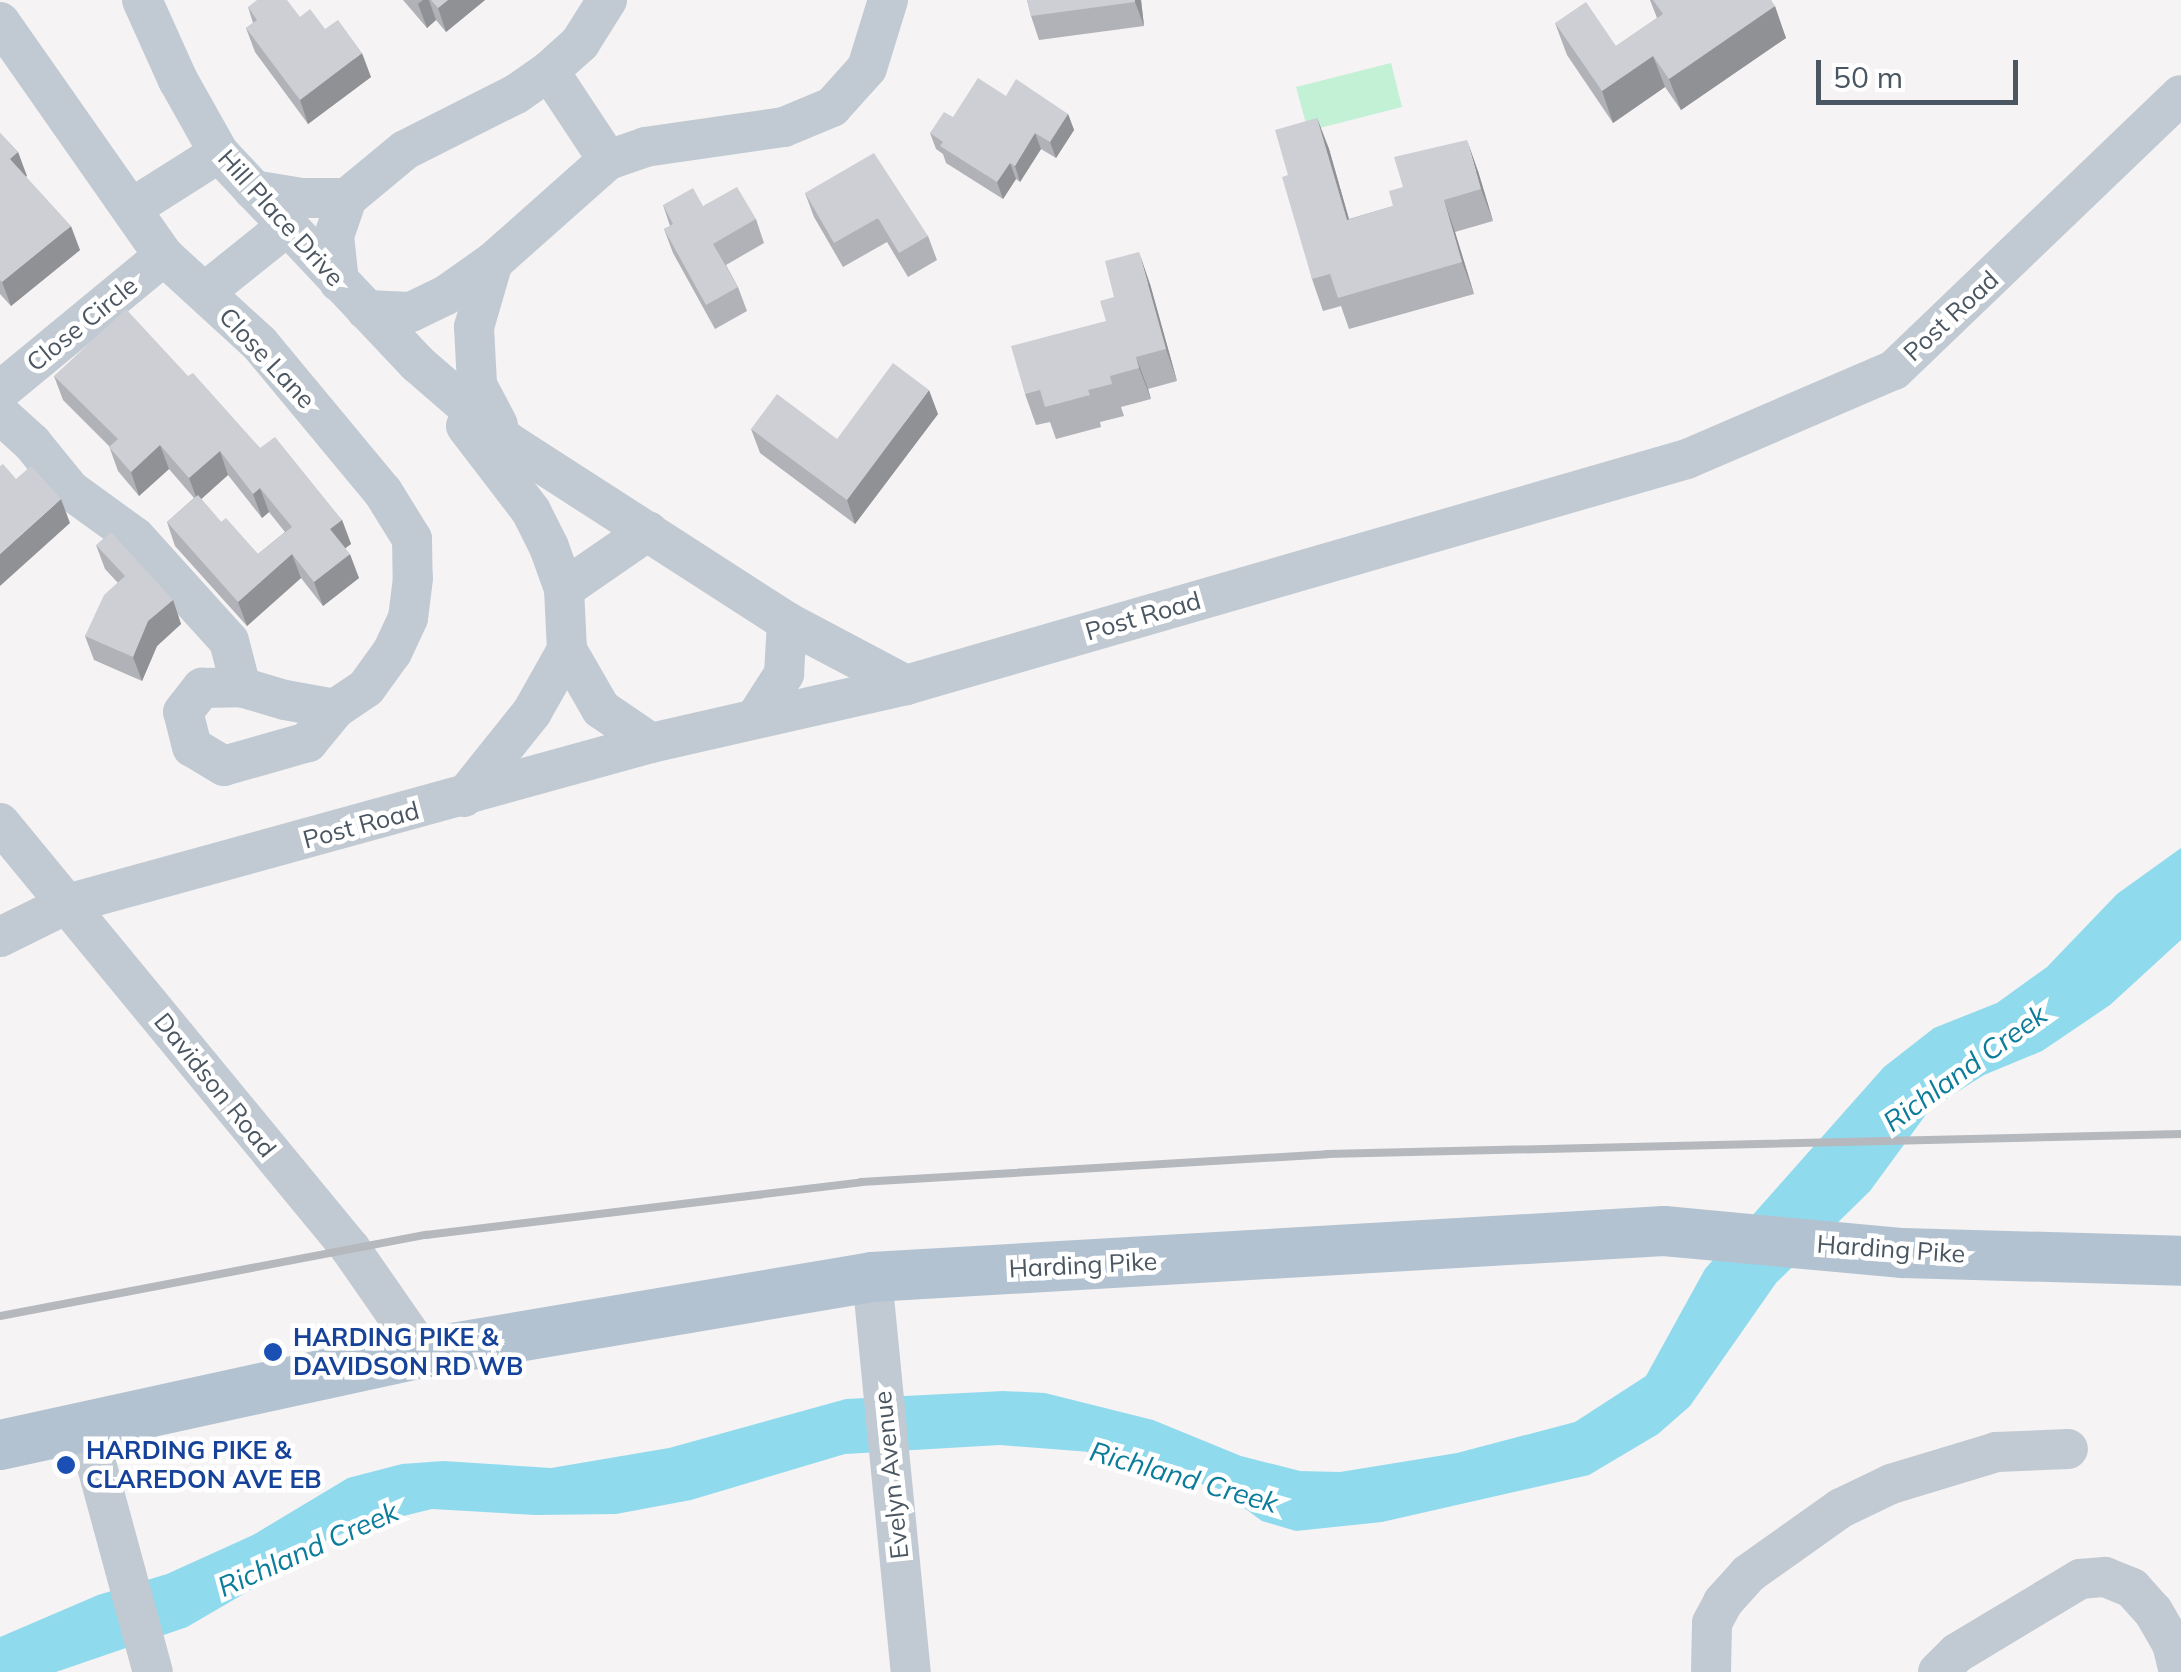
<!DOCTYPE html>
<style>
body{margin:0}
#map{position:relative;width:2181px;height:1672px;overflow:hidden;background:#f5f3f3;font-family:Mulish,sans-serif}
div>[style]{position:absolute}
.green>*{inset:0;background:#c3f1d5}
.water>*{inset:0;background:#90daee}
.stream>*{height:8px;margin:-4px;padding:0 4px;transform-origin:4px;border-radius:4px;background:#90daee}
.minor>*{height:40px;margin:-20px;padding:0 20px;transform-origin:20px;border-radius:20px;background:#c1cad2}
.major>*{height:50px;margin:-25px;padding:0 25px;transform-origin:25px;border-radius:25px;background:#b3c2d1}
.rail>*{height:8px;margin:-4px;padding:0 4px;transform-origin:4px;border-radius:4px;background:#b5b8bd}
.wall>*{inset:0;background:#b0b2b7}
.shaded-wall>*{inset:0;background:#909195}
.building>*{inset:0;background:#cdcfd5}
.dots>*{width:28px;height:28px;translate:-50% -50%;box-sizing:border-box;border:5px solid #fff;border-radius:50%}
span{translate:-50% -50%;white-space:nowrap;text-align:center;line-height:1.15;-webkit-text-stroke:9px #fff;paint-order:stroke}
.street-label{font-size:25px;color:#4a5661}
.transit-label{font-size:25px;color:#164399;font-weight:700}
.left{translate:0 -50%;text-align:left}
.water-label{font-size:28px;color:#0c7c9b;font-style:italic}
.scale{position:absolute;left:1816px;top:60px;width:202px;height:45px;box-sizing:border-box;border:5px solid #4a5661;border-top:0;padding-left:12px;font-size:30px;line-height:35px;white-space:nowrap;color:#4a5661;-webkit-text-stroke:8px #fff;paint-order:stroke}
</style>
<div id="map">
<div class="green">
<i style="clip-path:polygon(1391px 63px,1402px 107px,1308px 131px,1296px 87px)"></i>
</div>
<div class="water">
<i style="clip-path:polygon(2181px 848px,2181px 940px,2110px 1005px,2042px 1051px,1984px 1075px,1930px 1109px,1870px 1191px,1776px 1283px,1690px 1406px,1658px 1434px,1589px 1475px,1382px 1522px,1296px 1531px,1262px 1521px,1195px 1472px,1142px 1456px,1000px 1445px,845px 1454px,691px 1500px,616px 1514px,536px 1515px,432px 1509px,359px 1527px,322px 1542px,281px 1572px,187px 1627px,56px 1672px,0 1672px,0 1637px,98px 1595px,167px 1574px,253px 1535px,348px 1478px,402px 1464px,443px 1461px,551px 1468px,669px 1448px,846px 1399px,1003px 1391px,1045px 1393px,1153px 1420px,1241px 1456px,1300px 1471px,1340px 1472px,1457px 1453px,1575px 1422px,1646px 1376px,1705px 1269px,1884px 1067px,1934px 1028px,1997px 1003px,2047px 967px,2117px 894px)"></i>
</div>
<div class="stream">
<i style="left:1091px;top:1450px;width:131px;rotate:15.1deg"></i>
</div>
<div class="minor">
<i style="left:142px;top:0;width:88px;rotate:65.8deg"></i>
<i style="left:178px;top:80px;width:84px;rotate:60.7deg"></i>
<i style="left:219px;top:153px;width:290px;rotate:46.7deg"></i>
<i style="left:418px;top:364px;width:119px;rotate:40.9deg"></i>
<i style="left:508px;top:442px;width:332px;rotate:32.8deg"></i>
<i style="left:787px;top:622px;width:135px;rotate:27.9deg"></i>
<i style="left:0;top:22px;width:286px;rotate:55deg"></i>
<i style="left:164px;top:256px;width:130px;rotate:42.5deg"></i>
<i style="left:260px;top:344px;width:192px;rotate:50.3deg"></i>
<i style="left:383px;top:492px;width:55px;rotate:58.3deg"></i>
<i style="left:412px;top:539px;width:39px;rotate:89deg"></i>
<i style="left:413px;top:578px;width:40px;rotate:97.1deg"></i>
<i style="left:408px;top:618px;width:38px;rotate:115deg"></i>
<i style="left:392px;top:652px;width:44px;rotate:125.8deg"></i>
<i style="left:366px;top:688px;width:37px;rotate:146deg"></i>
<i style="left:549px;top:71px;width:107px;rotate:56.5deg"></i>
<i style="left:253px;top:190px;width:49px;rotate:9.5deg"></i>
<i style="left:301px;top:198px;width:46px"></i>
<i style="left:132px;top:208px;width:103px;rotate:-32.3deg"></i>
<i style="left:493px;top:262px;width:68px;rotate:106.3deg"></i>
<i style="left:474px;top:327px;width:58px;rotate:87deg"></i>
<i style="left:477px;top:385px;width:45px;rotate:62.3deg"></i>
<i style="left:339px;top:282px;width:46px;rotate:-96.2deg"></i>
<i style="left:334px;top:236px;width:40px;rotate:-71.1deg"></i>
<i style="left:347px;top:198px;width:75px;rotate:-39.6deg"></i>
<i style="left:405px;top:150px;width:124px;rotate:-26.8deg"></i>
<i style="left:516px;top:94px;width:40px;rotate:-34.9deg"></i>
<i style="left:549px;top:71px;width:42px;rotate:-42.1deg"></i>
<i style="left:580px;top:43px;width:51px;rotate:-57.9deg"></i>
<i style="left:205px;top:292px;width:104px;rotate:-38.7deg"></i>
<i style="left:366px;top:310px;width:45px;rotate:2.5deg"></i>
<i style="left:411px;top:312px;width:39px;rotate:-26deg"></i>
<i style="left:446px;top:295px;width:57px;rotate:-35.1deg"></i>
<i style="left:493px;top:262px;width:154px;rotate:-41.6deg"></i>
<i style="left:608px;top:160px;width:39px;rotate:-19deg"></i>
<i style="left:645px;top:147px;width:140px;rotate:-8.2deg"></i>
<i style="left:784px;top:127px;width:52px;rotate:-22.6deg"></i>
<i style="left:832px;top:107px;width:52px;rotate:-48.1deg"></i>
<i style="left:867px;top:68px;width:71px;rotate:-72.8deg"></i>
<i style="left:0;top:391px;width:212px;rotate:-39.5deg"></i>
<i style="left:0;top:414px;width:43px;rotate:42.2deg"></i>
<i style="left:32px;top:443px;width:60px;rotate:51deg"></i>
<i style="left:70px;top:490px;width:80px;rotate:35.9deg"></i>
<i style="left:135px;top:537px;width:140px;rotate:47.9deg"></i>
<i style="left:229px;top:641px;width:48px;rotate:75.4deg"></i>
<i style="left:466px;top:426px;width:107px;rotate:52.6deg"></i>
<i style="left:531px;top:511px;width:40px;rotate:63.4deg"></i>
<i style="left:549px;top:547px;width:45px;rotate:70.3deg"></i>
<i style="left:564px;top:589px;width:61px;rotate:87.2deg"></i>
<i style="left:567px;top:650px;width:68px;rotate:60deg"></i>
<i style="left:601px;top:709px;width:60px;rotate:34.2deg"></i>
<i style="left:564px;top:589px;width:102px;rotate:-34.6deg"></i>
<i style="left:241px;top:687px;width:46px;rotate:16.5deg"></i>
<i style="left:285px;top:700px;width:51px;rotate:10.2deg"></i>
<i style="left:335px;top:709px;width:43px;rotate:129.3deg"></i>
<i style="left:308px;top:742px;width:87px;rotate:164.1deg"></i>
<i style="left:224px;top:766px;width:37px;rotate:-149deg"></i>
<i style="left:192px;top:747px;width:36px;rotate:-104deg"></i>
<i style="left:183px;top:712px;width:31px;rotate:-52deg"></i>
<i style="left:202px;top:688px;width:39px;rotate:-1deg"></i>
<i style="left:755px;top:719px;width:54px;rotate:-57.2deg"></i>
<i style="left:784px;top:674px;width:52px;rotate:-86.7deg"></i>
<i style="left:464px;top:797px;width:109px;rotate:-51.3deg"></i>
<i style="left:532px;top:712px;width:71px;rotate:-60.6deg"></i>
<i style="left:0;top:823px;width:551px;rotate:50.53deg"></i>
<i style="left:350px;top:1248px;width:128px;rotate:55.2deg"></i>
<i style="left:0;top:937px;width:75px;rotate:-26.2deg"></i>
<i style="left:67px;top:904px;width:606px;rotate:-15.41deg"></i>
<i style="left:651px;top:743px;width:262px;rotate:-12.8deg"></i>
<i style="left:906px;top:685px;width:813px;rotate:-16.14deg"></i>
<i style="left:1687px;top:459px;width:225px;rotate:-23.3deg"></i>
<i style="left:1894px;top:370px;width:397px;rotate:-43.8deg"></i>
<i style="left:872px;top:1277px;width:397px;rotate:84.4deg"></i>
<i style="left:86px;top:1426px;width:255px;rotate:74.8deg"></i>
<i style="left:1711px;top:1672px;width:49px;rotate:-88.8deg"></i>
<i style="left:1712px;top:1623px;width:24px;rotate:-62deg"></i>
<i style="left:1723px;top:1602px;width:38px;rotate:-48deg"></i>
<i style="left:1748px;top:1574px;width:114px;rotate:-35.4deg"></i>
<i style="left:1841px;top:1508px;width:55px;rotate:-25.6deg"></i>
<i style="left:1891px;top:1484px;width:110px;rotate:-16.9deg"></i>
<i style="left:1996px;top:1452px;width:72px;rotate:-2.4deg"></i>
<i style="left:1938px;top:1672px;width:27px;rotate:-45deg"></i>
<i style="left:1957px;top:1653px;width:144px;rotate:-31deg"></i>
<i style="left:2080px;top:1579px;width:25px;rotate:-5deg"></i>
<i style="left:2105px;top:1577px;width:29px;rotate:22deg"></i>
<i style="left:2132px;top:1588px;width:31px;rotate:48deg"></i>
<i style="left:2153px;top:1611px;width:38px;rotate:60deg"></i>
<i style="left:2172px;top:1644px;width:29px;rotate:76deg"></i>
</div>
<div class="major">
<i style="left:0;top:1445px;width:433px;rotate:-12.3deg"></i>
<i style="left:423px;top:1353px;width:455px;rotate:-9.6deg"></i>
<i style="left:872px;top:1277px;width:793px;rotate:-3.32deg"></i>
<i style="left:1664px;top:1231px;width:240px;rotate:5.3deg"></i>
<i style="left:1903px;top:1253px;width:278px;rotate:1.6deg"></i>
</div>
<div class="rail">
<i style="left:0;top:1316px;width:434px;rotate:-10.8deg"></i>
<i style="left:426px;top:1235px;width:438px;rotate:-6.9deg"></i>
<i style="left:861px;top:1182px;width:467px;rotate:-3.4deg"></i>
<i style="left:1327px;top:1154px;width:854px;rotate:-1.34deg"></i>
</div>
<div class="wall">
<i style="clip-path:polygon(403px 0,485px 0,446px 32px,436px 20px,427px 28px)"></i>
<i style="clip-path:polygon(1027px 0,1141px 0,1144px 26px,1039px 40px,1031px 16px)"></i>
<i style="clip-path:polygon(1650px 0,1771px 0,1786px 38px,1681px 110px,1665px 87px,1613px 123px,1567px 55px,1555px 23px,1616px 46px,1657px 18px)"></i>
<i style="clip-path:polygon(248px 7px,300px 17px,325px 29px,371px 77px,308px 124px,255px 52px,246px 28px,253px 23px)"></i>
<i style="clip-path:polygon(1006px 96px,1068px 114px,1074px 130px,1056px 158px,1041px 149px,1020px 182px,1016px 179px,1003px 199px,946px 163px,943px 154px,936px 149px,930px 133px,953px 117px)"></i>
<i style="clip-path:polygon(1317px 118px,1329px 149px,1349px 219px,1393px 206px,1403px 187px,1478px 171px,1493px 221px,1455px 232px,1474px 294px,1349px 329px,1341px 306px,1323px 311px,1312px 279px,1288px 175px)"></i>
<i style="clip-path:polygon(0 133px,18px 152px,26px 177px,80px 250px,11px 306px,0 294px)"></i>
<i style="clip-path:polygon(805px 193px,928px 236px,937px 260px,908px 277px,887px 242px,843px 267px,814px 217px)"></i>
<i style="clip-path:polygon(663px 205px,703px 206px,756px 219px,764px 243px,726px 265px,738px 287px,747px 311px,715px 329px,673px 253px,664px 229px,670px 226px)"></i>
<i style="clip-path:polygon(1150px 284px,1177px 381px,1148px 389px,1151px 399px,1121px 407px,1124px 416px,1100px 422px,1101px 427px,1056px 439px,1050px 422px,1036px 425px,1025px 394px,1106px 321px,1114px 297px)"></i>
<i style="clip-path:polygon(evenodd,54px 376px,188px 376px,260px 448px,342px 520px,351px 544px,345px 548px,359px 578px,323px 606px,301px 578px,247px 626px,175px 546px,167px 522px,194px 498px,169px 469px,139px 496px,118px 471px,109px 446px,63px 400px,54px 376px,228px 475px,262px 518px,269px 512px,285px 532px,258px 554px,221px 522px,201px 499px,228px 475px)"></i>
<i style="clip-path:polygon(938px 414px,855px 524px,760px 453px,751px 429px,837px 439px)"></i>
<i style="clip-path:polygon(96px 545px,173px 600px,181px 624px,157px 646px,142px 681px,94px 660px,85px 636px,118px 583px,105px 569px)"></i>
</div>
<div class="shaded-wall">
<i style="clip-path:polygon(423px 0,429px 0,436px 20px,427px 28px,418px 4px)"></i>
<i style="clip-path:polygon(448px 0,485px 0,446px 32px,438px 8px)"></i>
<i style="clip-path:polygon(1135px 0,1141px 0,1144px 26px,1135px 2px)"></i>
<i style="clip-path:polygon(1775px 6px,1786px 38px,1681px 110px,1669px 79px)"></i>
<i style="clip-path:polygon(362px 53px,371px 77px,308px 124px,300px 100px)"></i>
<i style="clip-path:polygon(1653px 56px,1665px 87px,1613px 123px,1602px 91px)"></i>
<i style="clip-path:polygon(1068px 114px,1074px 130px,1056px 158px,1050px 142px)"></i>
<i style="clip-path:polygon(1317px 118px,1329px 149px,1358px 251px,1347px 220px)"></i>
<i style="clip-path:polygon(1035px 133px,1041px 149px,1020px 182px,1015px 166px)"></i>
<i style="clip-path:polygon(1467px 140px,1478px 171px,1493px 221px,1481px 189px)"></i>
<i style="clip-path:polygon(18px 152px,27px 176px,19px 183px,10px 159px)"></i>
<i style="clip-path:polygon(1010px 163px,1016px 179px,1003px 199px,997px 182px)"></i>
<i style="clip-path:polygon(1444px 200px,1455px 232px,1474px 294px,1462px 262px)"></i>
<i style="clip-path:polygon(71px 226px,80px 250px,11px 306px,2px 282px)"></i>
<i style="clip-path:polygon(1139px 252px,1150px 284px,1177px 381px,1166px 349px)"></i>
<i style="clip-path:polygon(1136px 357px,1148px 389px,1151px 399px,1139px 368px)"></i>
<i style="clip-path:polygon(929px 390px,938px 414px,855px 524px,847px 500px)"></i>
<i style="clip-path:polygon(160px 445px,169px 469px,139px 496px,131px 472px)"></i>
<i style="clip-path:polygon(220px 451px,228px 475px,198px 502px,189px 478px)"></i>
<i style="clip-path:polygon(260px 488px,269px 512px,262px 518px,253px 494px)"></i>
<i style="clip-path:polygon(61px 499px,70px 523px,0 586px,0 554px)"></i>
<i style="clip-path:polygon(342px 520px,351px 544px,339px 553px,330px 529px)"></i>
<i style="clip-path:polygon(292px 554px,301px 578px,247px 626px,238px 602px)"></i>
<i style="clip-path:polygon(350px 554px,359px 578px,323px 606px,314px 582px)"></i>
<i style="clip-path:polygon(173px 600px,181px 624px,157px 646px,142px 681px,133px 657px,148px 621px)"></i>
</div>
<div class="building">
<i style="clip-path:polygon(257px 0,287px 0,300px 17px,310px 9px,325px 29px,338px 20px,362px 53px,300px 100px,246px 28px,257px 20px,248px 7px)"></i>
<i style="clip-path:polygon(431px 0,448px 0,438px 8px)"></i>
<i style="clip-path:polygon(1027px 0,1135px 0,1135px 2px,1031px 16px)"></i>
<i style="clip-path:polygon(1653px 0,1771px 0,1775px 6px,1669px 79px,1653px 56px,1602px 91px,1555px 23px,1586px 2px,1616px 46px,1663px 14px)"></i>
<i style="clip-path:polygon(978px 78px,1006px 96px,1016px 79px,1068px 114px,1050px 142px,1035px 133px,1015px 166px,1010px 163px,997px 182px,940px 146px,943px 142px,930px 133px,944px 112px,953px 117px)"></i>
<i style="clip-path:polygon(1317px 118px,1347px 220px,1393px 206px,1389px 191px,1403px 187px,1394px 157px,1467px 140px,1481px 189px,1444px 200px,1462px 262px,1338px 298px,1330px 274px,1312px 279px,1282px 177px,1288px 175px,1275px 130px)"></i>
<i style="clip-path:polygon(0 133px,18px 152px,10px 159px,71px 226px,2px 282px,0 280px)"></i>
<i style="clip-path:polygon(874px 153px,928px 236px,899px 253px,878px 218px,834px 243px,805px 193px)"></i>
<i style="clip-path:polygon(737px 187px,756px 219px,713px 244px,738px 287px,706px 305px,664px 229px,673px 224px,663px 205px,693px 188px,703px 206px)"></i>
<i style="clip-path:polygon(1139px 252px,1166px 349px,1136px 357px,1139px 368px,1110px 376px,1112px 384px,1088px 390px,1090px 395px,1045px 407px,1040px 390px,1025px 394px,1011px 346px,1106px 321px,1100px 301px,1114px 297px,1105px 261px)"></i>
<i style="clip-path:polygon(126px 309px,188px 376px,193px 373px,260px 448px,275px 437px,342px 520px,330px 529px,350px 554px,314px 582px,292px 554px,238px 602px,167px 522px,198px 495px,221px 522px,226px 518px,258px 554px,292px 527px,260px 488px,253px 494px,220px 451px,189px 478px,160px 445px,131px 472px,109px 447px,118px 439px,54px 376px)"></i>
<i style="clip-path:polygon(893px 363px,929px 390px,847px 500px,751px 429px,777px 394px,837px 439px)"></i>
<i style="clip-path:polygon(3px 464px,16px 479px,31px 466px,61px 499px,0 554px,0 466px)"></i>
<i style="clip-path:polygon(111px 532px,173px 600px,148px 621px,133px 657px,85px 636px,104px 595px,125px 576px,96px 545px)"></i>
</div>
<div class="dots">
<i style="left:273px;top:1352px;background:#1a4fb4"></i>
<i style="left:66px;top:1465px;background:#1a4fb4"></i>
</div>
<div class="street-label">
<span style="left:281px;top:218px;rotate:48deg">Hill Place Drive</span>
<span style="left:1951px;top:316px;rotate:-43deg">Post Road</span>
<span style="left:82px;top:324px;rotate:-39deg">Close Circle</span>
<span style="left:267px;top:358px;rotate:47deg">Close Lane</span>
<span style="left:1143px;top:616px;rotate:-16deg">Post Road</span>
<span style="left:361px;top:825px;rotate:-15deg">Post Road</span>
<span style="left:215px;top:1085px;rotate:51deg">Davidson Road</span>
<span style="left:1891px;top:1249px;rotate:4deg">Harding Pike</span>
<span style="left:1083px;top:1265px;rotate:-3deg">Harding Pike</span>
<span style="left:891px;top:1475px;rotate:-96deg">Evelyn Avenue</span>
</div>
<div class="transit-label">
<span class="left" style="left:293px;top:1352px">HARDING PIKE &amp;<br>DAVIDSON RD WB</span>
<span class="left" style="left:86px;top:1465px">HARDING PIKE &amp;<br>CLAREDON AVE EB</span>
</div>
<div class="water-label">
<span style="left:1965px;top:1068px;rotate:-36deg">Richland Creek</span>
<span style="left:1184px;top:1477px;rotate:16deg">Richland Creek</span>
<span style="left:308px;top:1549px;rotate:-24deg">Richland Creek</span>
</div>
<div class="scale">50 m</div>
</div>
